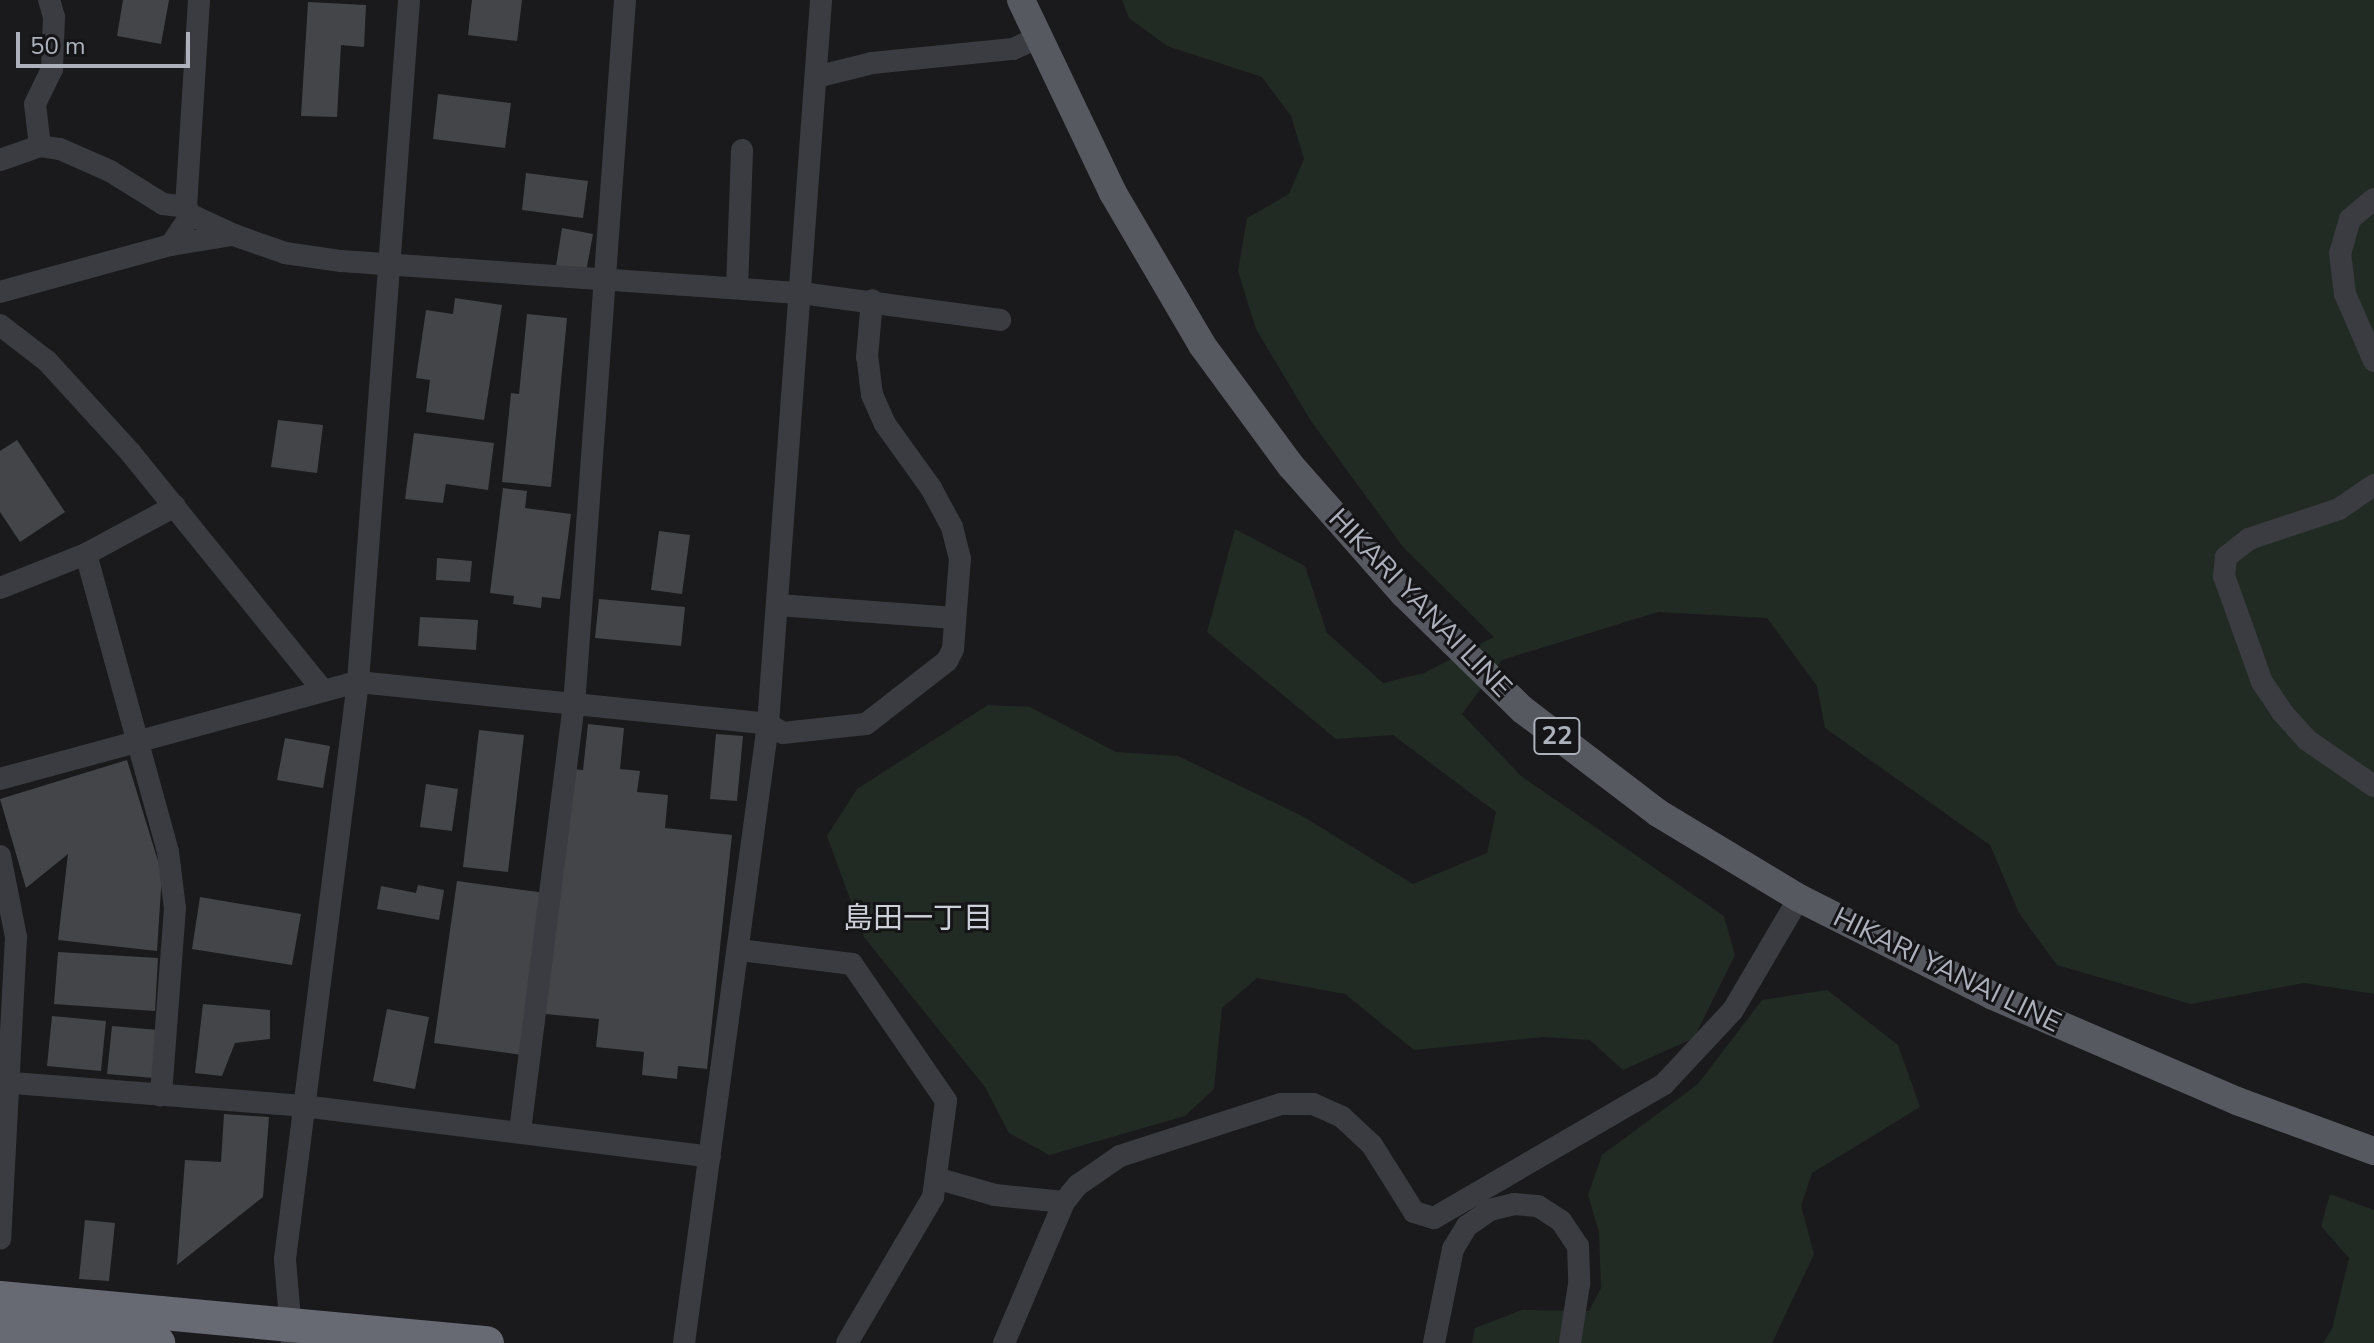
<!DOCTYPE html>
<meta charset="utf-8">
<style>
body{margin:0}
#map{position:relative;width:2374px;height:1343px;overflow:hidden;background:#1a1a1c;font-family:"Nunito Sans","Noto Sans JP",sans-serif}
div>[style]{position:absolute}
.green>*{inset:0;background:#222b23}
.building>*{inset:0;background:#444549}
.minor>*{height:22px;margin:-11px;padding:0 11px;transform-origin:11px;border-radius:11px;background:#3b3c42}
.major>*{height:28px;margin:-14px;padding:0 14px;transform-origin:14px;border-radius:14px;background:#575961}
.highway>*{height:34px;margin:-17px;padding:0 17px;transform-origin:17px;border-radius:17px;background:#676973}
span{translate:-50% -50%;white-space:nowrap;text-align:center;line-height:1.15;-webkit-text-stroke:6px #151517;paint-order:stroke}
.shield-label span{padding:2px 6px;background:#151517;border:2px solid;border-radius:6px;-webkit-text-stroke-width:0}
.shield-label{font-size:26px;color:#acb1bc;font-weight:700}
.street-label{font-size:28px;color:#acb1bc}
.neighbourhood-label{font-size:30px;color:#cdd0d8}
.scale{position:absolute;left:16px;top:32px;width:174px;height:36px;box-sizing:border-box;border:4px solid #acb1bc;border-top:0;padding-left:10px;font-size:24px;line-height:28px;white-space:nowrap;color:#acb1bc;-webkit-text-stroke:6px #151517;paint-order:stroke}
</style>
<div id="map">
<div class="green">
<i style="clip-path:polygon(1122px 0,2374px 0,2374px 994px,2304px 983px,2191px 1004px,2057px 965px,2019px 913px,1990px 845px,1825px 728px,1817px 686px,1767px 618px,1658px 612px,1502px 660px,1462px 714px,1521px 776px,1724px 916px,1735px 955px,1694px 1038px,1623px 1070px,1590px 1040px,1543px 1037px,1414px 1050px,1345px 994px,1257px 978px,1222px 1008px,1214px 1089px,1185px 1116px,1049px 1155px,1009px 1133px,985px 1087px,864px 937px,827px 836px,857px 789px,988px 705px,1030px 707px,1116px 752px,1178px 756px,1302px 816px,1413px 884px,1487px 853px,1496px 812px,1393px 735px,1336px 739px,1207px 632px,1235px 529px,1305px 566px,1327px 633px,1383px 683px,1424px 673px,1494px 637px,1403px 547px,1311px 421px,1256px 329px,1238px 271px,1247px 218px,1289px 194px,1304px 159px,1291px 116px,1262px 77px,1167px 46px,1129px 18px)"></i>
<i style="clip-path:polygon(1827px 990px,1898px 1045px,1920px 1107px,1812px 1173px,1801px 1206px,1814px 1254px,1772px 1343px,1472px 1343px,1475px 1328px,1522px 1310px,1589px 1311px,1601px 1288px,1599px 1232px,1588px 1195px,1602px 1155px,1698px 1084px,1762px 1000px)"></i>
<i style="clip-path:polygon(2330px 1194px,2374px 1210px,2374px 1343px,2323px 1343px,2332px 1329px,2349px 1258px,2321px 1226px)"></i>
</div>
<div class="building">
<i style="clip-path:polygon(123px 0,169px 0,161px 44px,117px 36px)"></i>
<i style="clip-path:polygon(472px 0,522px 0,517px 41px,468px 35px)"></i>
<i style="clip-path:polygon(308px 2px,366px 5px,364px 47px,341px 45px,337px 117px,301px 116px)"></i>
<i style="clip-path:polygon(438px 94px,511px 103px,505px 148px,433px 139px)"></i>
<i style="clip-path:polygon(526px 173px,588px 181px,583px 218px,522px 210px)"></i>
<i style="clip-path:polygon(562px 228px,593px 234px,586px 272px,556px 266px)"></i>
<i style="clip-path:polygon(455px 298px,502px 305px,484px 420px,426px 412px,430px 380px,416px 378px,426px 310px,453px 314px)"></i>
<i style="clip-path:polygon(527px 314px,567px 318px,551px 487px,502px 482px,511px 393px,519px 394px)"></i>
<i style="clip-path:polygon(278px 420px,323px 425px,317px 473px,271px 467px)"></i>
<i style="clip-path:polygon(414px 433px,494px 443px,488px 490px,446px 484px,443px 503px,405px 499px)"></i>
<i style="clip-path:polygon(17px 440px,65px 512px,20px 542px,0 512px,0 451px)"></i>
<i style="clip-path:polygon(503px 488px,527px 491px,525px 508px,571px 514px,560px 599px,542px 597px,541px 608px,513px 604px,514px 596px,490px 593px)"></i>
<i style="clip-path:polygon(659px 531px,690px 535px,682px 594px,651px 590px)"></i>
<i style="clip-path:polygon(437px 558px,472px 561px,470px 582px,436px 580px)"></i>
<i style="clip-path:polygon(599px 599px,685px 607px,681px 646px,595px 638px)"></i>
<i style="clip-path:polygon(420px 617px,478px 620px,476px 650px,418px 646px)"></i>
<i style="clip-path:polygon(588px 724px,624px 728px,620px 769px,640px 771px,637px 792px,668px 795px,665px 828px,732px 835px,707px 1069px,678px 1066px,677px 1079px,642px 1075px,644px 1052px,596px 1047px,599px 1019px,545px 1014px,573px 769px,583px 770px)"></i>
<i style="clip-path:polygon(479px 730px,524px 735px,508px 872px,463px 867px)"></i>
<i style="clip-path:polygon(716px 734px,743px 736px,737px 801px,710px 799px)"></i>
<i style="clip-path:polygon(285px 738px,330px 746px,323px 788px,277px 780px)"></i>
<i style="clip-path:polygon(127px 760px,162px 874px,157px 951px,58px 940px,68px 854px,26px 888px,0 799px)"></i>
<i style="clip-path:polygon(426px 784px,458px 789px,452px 831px,420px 827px)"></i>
<i style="clip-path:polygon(457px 881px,546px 893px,522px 1055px,434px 1043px)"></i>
<i style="clip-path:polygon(418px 885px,444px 890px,439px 920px,377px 909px,381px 886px,416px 893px)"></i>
<i style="clip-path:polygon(200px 897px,301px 914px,292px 965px,192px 949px)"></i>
<i style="clip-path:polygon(58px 952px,158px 958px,155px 1011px,54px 1004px)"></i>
<i style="clip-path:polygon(203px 1004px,270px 1010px,270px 1039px,235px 1043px,222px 1076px,195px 1073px)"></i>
<i style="clip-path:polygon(387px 1009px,429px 1017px,415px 1089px,373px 1081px)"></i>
<i style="clip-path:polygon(52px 1016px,106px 1021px,101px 1071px,47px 1066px)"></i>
<i style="clip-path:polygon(112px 1026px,158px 1030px,154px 1078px,107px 1074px)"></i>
<i style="clip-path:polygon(224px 1114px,269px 1117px,263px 1197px,177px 1265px,185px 1160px,221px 1162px)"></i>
<i style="clip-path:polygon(85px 1220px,115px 1223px,109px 1281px,79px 1279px)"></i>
</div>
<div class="minor">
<i style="left:199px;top:0;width:207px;rotate:93.6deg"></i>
<i style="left:186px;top:207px;width:9px;rotate:58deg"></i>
<i style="left:191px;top:215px;width:47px;rotate:24.9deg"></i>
<i style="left:234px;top:235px;width:54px;rotate:19.4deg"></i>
<i style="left:285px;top:253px;width:57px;rotate:8.1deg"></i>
<i style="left:341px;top:261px;width:461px;rotate:4deg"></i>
<i style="left:801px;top:293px;width:201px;rotate:7.7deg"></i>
<i style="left:816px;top:77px;width:58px;rotate:-14deg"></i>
<i style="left:872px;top:63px;width:142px;rotate:-5.7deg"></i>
<i style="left:1013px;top:49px;width:27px;rotate:-24deg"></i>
<i style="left:40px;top:146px;width:42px;rotate:-96.8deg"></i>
<i style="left:35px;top:104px;width:39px;rotate:-64deg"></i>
<i style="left:52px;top:69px;width:52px;rotate:-87.8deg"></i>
<i style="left:54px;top:17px;width:18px;rotate:-106deg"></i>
<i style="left:0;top:160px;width:42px;rotate:-19.3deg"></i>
<i style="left:40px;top:146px;width:20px;rotate:9deg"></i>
<i style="left:60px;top:149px;width:55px;rotate:23.7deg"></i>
<i style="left:110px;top:171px;width:62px;rotate:31.9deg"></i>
<i style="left:163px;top:204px;width:23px;rotate:7deg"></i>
<i style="left:2374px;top:199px;width:31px;rotate:140deg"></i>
<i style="left:2350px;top:219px;width:35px;rotate:106deg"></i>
<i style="left:2340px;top:253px;width:41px;rotate:83deg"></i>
<i style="left:2345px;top:294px;width:73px;rotate:66.6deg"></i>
<i style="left:191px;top:215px;width:36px;rotate:124deg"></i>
<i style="left:171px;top:245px;width:62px;rotate:-9.3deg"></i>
<i style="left:737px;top:288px;width:138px;rotate:-87.9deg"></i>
<i style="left:0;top:292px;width:177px;rotate:-15.4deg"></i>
<i style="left:0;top:325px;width:59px;rotate:37.5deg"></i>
<i style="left:47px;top:361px;width:123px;rotate:47.6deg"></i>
<i style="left:130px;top:452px;width:306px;rotate:51deg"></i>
<i style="left:2374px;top:485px;width:42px;rotate:145.6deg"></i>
<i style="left:2339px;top:509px;width:95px;rotate:161.6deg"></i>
<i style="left:2249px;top:539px;width:29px;rotate:142deg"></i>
<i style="left:2226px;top:557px;width:19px;rotate:96deg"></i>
<i style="left:2224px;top:576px;width:113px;rotate:70.3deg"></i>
<i style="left:2262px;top:682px;width:36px;rotate:56deg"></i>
<i style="left:2282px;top:712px;width:38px;rotate:48deg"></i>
<i style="left:2307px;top:740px;width:81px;rotate:34.5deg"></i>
<i style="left:86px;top:554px;width:309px;rotate:74.6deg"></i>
<i style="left:168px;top:852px;width:56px;rotate:82.9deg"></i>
<i style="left:175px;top:908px;width:188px;rotate:94.3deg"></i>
<i style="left:0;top:588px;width:92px;rotate:-21.6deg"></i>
<i style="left:86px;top:554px;width:101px;rotate:-28.3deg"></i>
<i style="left:778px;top:605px;width:177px;rotate:4.2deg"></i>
<i style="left:0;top:779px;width:371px;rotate:-15.2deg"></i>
<i style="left:358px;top:682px;width:412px;rotate:5.8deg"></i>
<i style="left:768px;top:724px;width:17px;rotate:31deg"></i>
<i style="left:783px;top:733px;width:83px;rotate:-6.2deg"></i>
<i style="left:866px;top:724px;width:103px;rotate:-37.9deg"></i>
<i style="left:947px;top:661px;width:13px;rotate:-63deg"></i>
<i style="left:953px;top:649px;width:90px;rotate:-85.6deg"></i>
<i style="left:960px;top:559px;width:33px;rotate:-104deg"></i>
<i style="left:952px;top:527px;width:44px;rotate:-118.3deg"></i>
<i style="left:931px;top:488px;width:79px;rotate:-125.7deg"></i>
<i style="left:885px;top:424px;width:32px;rotate:-114deg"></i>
<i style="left:872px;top:395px;width:38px;rotate:-97deg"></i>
<i style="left:867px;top:357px;width:57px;rotate:-85deg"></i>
<i style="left:0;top:856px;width:83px;rotate:78.8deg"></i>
<i style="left:16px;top:937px;width:302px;rotate:93deg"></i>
<i style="left:740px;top:950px;width:113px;rotate:7.1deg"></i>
<i style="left:852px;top:964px;width:166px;rotate:55.5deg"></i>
<i style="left:946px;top:1101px;width:97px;rotate:97.7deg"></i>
<i style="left:933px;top:1197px;width:169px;rotate:120.5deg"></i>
<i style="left:0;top:1082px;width:304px;rotate:4.5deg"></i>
<i style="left:303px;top:1106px;width:410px;rotate:7.1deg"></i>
<i style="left:520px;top:1131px;width:428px;rotate:-82.8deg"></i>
<i style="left:574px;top:706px;width:708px;rotate:-85.87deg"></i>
<i style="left:936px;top:1178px;width:61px;rotate:16.1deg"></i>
<i style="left:995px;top:1195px;width:69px;rotate:5.8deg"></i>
<i style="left:292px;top:1343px;width:84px;rotate:-94.8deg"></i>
<i style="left:285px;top:1259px;width:582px;rotate:-82.79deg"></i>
<i style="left:358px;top:682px;width:684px;rotate:-85.72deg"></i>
<i style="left:684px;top:1343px;width:625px;rotate:-82.27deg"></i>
<i style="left:768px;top:724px;width:726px;rotate:-85.81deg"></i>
<i style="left:1004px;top:1343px;width:153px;rotate:-66.9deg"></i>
<i style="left:1064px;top:1202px;width:22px;rotate:-51deg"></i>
<i style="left:1078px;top:1185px;width:51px;rotate:-34.6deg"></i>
<i style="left:1120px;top:1156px;width:169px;rotate:-17.9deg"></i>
<i style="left:1281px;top:1104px;width:32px"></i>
<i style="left:1313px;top:1104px;width:32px;rotate:24deg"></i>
<i style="left:1342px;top:1117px;width:41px;rotate:43deg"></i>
<i style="left:1372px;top:1145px;width:79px;rotate:57.9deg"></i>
<i style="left:1414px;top:1212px;width:21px;rotate:17deg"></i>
<i style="left:1434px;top:1218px;width:266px;rotate:-30.2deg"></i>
<i style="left:1664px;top:1084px;width:101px;rotate:-47deg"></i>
<i style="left:1733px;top:1010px;width:130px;rotate:-59.5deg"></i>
<i style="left:1434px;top:1343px;width:96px;rotate:-78.6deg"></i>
<i style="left:1453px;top:1249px;width:27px;rotate:-59deg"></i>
<i style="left:1467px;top:1226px;width:28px;rotate:-35deg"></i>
<i style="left:1490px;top:1210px;width:25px;rotate:-14deg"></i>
<i style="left:1514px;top:1204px;width:24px;rotate:5deg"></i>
<i style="left:1538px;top:1206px;width:27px;rotate:33deg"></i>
<i style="left:1561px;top:1221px;width:30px;rotate:56deg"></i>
<i style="left:1578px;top:1246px;width:38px;rotate:88deg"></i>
<i style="left:1579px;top:1284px;width:60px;rotate:98.7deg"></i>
</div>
<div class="major">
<i style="left:1021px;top:0;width:214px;rotate:64.5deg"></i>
<i style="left:1113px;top:193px;width:176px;rotate:59.6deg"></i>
<i style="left:1202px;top:345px;width:150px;rotate:53.7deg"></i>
<i style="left:1291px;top:466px;width:171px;rotate:48.6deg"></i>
<i style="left:1404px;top:594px;width:166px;rotate:44.3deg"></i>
<i style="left:1523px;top:710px;width:170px;rotate:37.3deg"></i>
<i style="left:1658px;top:813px;width:165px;rotate:31.1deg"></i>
<i style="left:1799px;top:898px;width:217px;rotate:26.8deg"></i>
<i style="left:1993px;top:996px;width:266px;rotate:23.3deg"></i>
<i style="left:2237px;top:1101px;width:146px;rotate:20.1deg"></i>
</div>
<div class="highway">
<i style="left:0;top:1298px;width:489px;rotate:5.3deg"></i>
<i style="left:0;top:1328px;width:159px;rotate:5.4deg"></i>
</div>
<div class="shield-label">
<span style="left:1557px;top:736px">22</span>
</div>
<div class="street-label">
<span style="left:1420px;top:603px;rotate:46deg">HIKARI YANAI LINE</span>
<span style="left:1947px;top:970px;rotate:26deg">HIKARI YANAI LINE</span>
</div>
<div class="neighbourhood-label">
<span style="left:918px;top:919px">島田一丁目</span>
</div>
<div class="scale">50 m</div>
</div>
